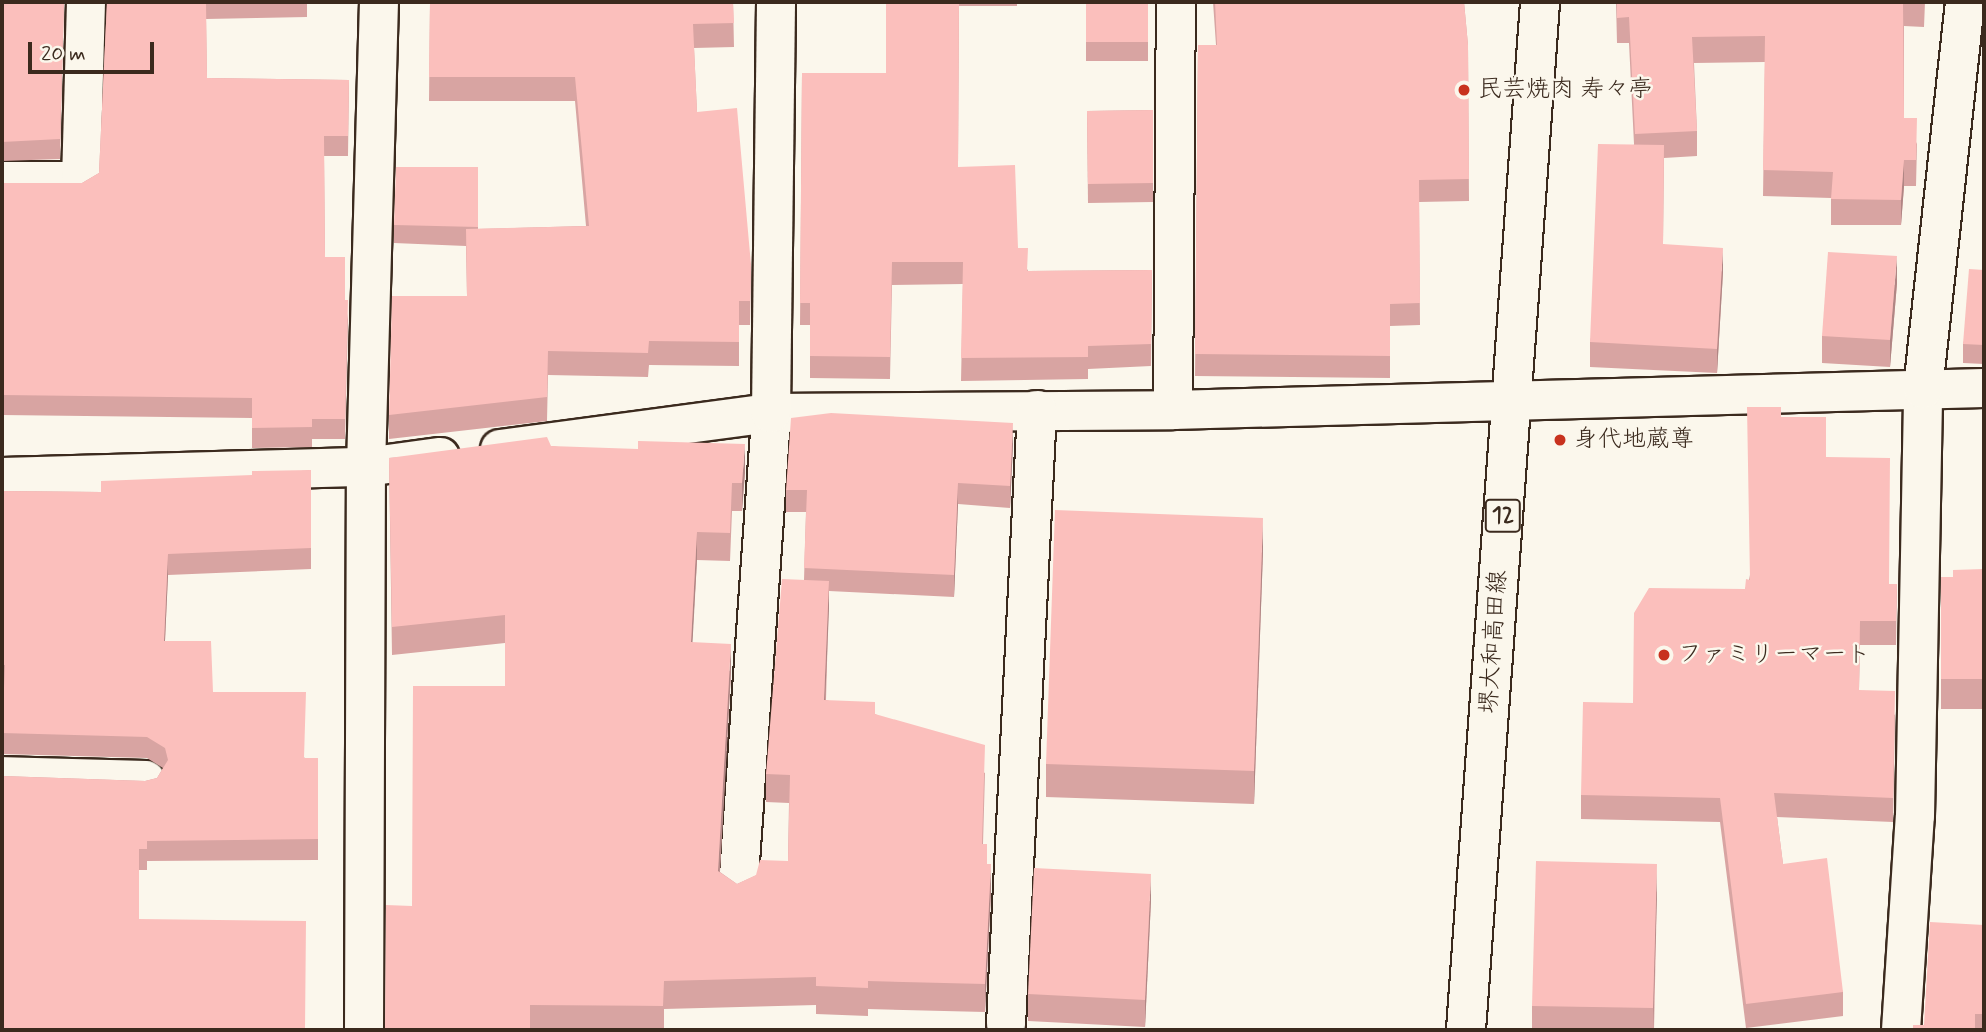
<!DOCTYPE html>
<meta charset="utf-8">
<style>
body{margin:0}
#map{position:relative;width:1986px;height:1032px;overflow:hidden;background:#fbf7ec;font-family:Mynerve,"Klee One",sans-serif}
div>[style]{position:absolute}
.roads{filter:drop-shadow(2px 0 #3b2a1e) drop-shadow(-2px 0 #3b2a1e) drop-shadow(0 2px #3b2a1e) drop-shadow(0 -2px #3b2a1e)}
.minor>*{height:38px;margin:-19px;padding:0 19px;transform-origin:19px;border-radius:19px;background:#fbf7ec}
.major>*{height:38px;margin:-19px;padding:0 19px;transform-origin:19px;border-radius:19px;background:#fbf7ec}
.wall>*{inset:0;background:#d8a4a2}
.shaded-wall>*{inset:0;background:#b08684}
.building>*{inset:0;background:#fbbfbc}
.dots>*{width:19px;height:19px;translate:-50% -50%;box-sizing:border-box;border:4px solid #fbf7ec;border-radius:50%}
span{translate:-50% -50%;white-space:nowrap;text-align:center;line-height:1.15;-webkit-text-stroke:5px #fbf7ec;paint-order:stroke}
.shield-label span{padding:2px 5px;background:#fbf7ec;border:2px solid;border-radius:5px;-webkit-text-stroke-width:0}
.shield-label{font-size:23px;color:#3b2a1e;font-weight:700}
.poi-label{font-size:24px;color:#3b2a1e}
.left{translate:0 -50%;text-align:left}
.street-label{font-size:24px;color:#3b2a1e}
.frame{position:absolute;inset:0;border:4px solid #3b2a1e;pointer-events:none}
.scale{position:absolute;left:28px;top:42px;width:126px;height:32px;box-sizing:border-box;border:4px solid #3b2a1e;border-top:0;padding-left:9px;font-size:21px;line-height:24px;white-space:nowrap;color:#3b2a1e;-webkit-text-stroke:5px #fbf7ec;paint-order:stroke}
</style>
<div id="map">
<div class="roads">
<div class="minor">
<i style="left:2px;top:181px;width:79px"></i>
<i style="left:81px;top:181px;width:179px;rotate:-88.4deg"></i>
<i style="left:1173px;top:410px;width:408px;rotate:-89.6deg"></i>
<i style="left:500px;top:449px;width:273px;rotate:-7.6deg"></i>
<i style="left:771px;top:413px;width:402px;rotate:-0.4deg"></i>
<i style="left:1173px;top:410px;width:811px;rotate:-1.55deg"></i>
<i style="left:2px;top:477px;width:364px;rotate:-1.6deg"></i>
<i style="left:366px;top:467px;width:75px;rotate:-7.7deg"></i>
<i style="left:2px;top:776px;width:144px;rotate:1.6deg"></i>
<i style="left:738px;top:890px;width:478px;rotate:-86deg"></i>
<i style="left:771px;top:413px;width:411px;rotate:-89.3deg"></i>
<i style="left:1006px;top:1024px;width:615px;rotate:-87.11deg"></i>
<i style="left:364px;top:1030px;width:563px;rotate:-89.8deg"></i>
<i style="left:366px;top:467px;width:465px;rotate:-88.4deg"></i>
<i style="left:1901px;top:1030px;width:214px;rotate:-86.3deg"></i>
<i style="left:1915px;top:816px;width:427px;rotate:-88.9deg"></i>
<i style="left:1923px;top:389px;width:389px;rotate:-83.8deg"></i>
</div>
<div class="major">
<i style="left:1466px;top:1030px;width:1031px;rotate:-85.88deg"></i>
</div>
</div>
<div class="wall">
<i style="clip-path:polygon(2px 2px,64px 2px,60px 159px,2px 161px)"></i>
<i style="clip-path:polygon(107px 2px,307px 2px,307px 17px,206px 19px,207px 78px,349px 80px,348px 156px,324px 156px,325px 257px,345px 300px,348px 320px,345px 439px,312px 439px,312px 447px,252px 448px,252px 418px,2px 415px,2px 183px,82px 183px,99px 173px)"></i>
<i style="clip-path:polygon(430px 2px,733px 2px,734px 47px,694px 48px,697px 112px,751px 265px,750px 325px,739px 325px,739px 366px,649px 365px,648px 377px,548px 375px,547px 421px,389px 439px,389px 415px,467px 296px,466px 246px,394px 243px,394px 225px,478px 167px,478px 229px,586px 226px,575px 101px,429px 101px)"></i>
<i style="clip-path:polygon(886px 2px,1017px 2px,1017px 6px,959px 6px,958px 167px,1018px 248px,1028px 271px,1152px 270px,1151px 366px,1088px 369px,1088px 379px,961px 381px,963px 284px,892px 285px,890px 379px,810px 378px,810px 325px,800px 325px,802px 73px,886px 73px)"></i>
<i style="clip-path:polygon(1086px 2px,1148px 2px,1148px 61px,1086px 61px)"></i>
<i style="clip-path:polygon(1213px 2px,1464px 2px,1468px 45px,1469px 201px,1419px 202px,1420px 325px,1390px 326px,1390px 378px,1195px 376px,1198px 45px,1216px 45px)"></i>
<i style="clip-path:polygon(1616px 2px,1925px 2px,1924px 27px,1904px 26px,1904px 118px,1917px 144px,1916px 186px,1904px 186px,1901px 225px,1831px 225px,1831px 198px,1763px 196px,1765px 62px,1694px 63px,1697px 131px,1697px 156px,1664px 158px,1663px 244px,1723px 272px,1717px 373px,1590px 367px,1590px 342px,1634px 144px,1629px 43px,1617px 43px)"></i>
<i style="clip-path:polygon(1153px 110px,1153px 202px,1088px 203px,1087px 111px)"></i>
<i style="clip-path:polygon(1984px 270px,1984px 364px,1963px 363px,1963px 344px)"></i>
<i style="clip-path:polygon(1897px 283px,1890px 367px,1822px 363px,1822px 336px)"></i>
<i style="clip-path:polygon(1781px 417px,1826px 457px,1889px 584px,1897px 584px,1896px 645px,1860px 645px,1859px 690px,1895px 715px,1893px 822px,1777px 817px,1783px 864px,1843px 992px,1843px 1016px,1746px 1028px,1720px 822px,1581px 819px,1581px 795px,1633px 703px,1745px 589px,1749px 580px)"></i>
<i style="clip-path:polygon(1013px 444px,1010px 508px,958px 504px,954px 597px,829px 591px,826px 700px,875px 714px,985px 773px,983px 844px,987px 864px,991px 892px,985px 1012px,868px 1009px,868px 1016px,816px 1014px,816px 1005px,664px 1009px,664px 1030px,385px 1030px,412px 906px,505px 686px,505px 643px,392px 655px,389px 458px,551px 446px,745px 472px,742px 511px,732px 511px,730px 561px,697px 560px,692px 642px,731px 672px,720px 872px,737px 884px,788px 861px,789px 803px,766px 802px,766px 774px,804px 580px,806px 512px,786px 512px,786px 490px)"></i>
<i style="clip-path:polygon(311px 470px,311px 569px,168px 575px,165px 641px,213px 692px,305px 758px,318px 758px,318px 860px,147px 861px,147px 870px,139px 870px,139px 919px,305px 1030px,4px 905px,4px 859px,2px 859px,2px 776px,145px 781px,157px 778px,163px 768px,147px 758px,2px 754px,4px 686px,2px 686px,2px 491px,101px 492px)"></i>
<i style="clip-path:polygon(1263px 551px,1254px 804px,1046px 797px,1046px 764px)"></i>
<i style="clip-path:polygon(1984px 569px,1984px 709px,1941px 709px,1941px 577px,1953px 577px)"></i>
<i style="clip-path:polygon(1657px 891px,1654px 1030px,1532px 1030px,1532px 1006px)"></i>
<i style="clip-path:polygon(1151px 900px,1145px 1027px,1028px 1021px,1028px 994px)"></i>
<i style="clip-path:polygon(1984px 925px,1984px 1030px,1913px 1030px,1924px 1025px)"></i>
</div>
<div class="shaded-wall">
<i style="clip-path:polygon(1904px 160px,1904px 186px,1901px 225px,1901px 200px)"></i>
<i style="clip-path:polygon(1723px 248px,1723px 272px,1717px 373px,1717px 349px)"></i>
<i style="clip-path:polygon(1897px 256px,1897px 283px,1890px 367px,1890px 340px)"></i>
<i style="clip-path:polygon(1013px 423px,1013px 444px,1010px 508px,1010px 486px)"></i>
<i style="clip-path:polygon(745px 444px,745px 472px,742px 511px,742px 483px)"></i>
<i style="clip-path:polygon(958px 483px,958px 504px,954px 597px,954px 575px)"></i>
<i style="clip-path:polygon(1263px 518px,1263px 551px,1254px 804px,1254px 771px)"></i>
<i style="clip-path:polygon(697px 532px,697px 560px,691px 670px,691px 642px)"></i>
<i style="clip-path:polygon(168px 554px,168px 575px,164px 662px,164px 641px)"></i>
<i style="clip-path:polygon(829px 581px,829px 609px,824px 728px,824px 700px)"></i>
<i style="clip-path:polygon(731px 644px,731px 672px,718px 899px,718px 871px)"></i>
<i style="clip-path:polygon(991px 864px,991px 892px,985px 1012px,985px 984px)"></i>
<i style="clip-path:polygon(1657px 864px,1657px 891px,1653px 1030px,1653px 1008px)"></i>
<i style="clip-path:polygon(1151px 874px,1151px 900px,1145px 1027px,1145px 1000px)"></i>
</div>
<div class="building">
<i style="clip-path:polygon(2px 2px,64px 2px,60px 139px,2px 142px)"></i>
<i style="clip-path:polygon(107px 2px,206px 2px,207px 78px,349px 80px,348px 136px,324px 136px,325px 257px,345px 257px,345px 300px,348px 300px,345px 419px,312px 419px,312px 427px,252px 428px,252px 398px,2px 395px,2px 183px,82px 183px,99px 173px)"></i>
<i style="clip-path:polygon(430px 2px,733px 2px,734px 23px,693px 24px,697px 112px,737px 108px,751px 265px,750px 301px,739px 301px,739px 342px,649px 341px,648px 353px,548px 351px,547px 397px,389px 415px,392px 296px,467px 296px,466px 229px,589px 226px,575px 77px,429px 77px)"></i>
<i style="clip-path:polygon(886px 2px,959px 2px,958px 167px,1015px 165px,1018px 248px,1028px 248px,1027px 271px,1152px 270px,1151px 344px,1088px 346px,1088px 357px,961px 358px,963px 262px,892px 262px,890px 357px,810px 356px,810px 303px,800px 303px,802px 73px,886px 73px)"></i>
<i style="clip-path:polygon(1086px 2px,1148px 2px,1148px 42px,1086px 42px)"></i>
<i style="clip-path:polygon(1215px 2px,1464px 2px,1468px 45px,1469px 179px,1419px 180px,1420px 303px,1390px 304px,1390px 356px,1195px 354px,1198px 45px,1217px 45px)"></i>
<i style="clip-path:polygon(1617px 2px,1903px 2px,1904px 118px,1917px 118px,1916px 160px,1904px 160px,1901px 200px,1831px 199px,1833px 172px,1763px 170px,1765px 36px,1692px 37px,1697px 131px,1635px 134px,1629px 17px,1617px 18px)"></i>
<i style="clip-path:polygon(1153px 110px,1153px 183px,1088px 184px,1087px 111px)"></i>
<i style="clip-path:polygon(1598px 144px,1664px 145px,1663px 244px,1723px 248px,1717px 349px,1590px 342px)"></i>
<i style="clip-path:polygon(396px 167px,478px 167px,478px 227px,394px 225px)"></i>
<i style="clip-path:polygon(1828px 252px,1897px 256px,1890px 340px,1822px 336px)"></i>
<i style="clip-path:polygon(1969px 269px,1984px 270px,1984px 345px,1963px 344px)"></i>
<i style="clip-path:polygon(1747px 407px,1781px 407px,1781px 417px,1826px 417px,1826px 457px,1890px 458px,1889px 584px,1897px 584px,1896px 621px,1860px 621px,1859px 690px,1895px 691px,1893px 798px,1774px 793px,1783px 864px,1827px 858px,1843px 992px,1746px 1004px,1720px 798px,1581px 795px,1583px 702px,1633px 703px,1634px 613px,1649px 588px,1745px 589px,1746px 579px,1750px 580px)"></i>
<i style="clip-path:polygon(831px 413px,1013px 423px,1010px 486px,958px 483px,954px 575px,804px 568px,807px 490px,786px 490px,791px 418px)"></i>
<i style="clip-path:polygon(547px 437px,551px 446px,638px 449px,638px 441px,745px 444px,742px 483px,732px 483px,730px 533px,697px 532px,691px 642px,731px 644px,718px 871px,737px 884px,756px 875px,760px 860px,788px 861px,790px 775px,766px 774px,782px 579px,829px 581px,824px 700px,875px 702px,875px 714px,985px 745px,982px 844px,987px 844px,987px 864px,991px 864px,985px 984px,868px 981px,868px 988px,816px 986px,816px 977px,664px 981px,663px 1006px,530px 1005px,530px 1030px,385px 1030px,386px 905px,412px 906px,413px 686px,505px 686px,505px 615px,392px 627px,389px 458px)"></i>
<i style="clip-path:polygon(311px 470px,311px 548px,168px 554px,164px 641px,211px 641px,213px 692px,306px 692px,304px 758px,318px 758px,318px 839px,147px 841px,147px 849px,139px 849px,139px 919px,306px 921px,305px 1030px,2px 1030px,2px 904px,4px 905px,4px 839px,2px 839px,2px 776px,145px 781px,157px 778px,168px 760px,165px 748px,147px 737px,2px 733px,5px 665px,2px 665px,2px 491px,101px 492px,101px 481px,252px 475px,252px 471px)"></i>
<i style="clip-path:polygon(1055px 510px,1263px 518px,1254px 771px,1046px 764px)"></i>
<i style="clip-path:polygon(1984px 569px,1984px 679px,1941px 679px,1941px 577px,1953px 577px,1953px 570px)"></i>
<i style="clip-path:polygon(1536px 861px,1657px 864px,1653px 1008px,1532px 1006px)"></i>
<i style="clip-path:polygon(1034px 868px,1151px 874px,1145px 1000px,1028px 994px)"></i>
<i style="clip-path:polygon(1930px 922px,1984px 925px,1984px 1014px,1975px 1014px,1975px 1030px,1913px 1030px,1913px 1025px,1924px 1025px)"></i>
</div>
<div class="dots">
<i style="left:1464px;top:90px;background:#c8321e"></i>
<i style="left:1560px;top:440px;background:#c8321e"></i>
<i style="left:1664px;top:655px;background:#c8321e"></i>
</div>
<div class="shield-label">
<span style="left:1503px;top:516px">12</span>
</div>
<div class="poi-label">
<span class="left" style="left:1478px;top:90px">民芸焼肉 寿々亭</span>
<span class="left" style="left:1574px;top:440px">身代地蔵尊</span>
<span class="left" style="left:1678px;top:655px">ファミリーマート</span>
</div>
<div class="street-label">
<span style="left:1494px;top:642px;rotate:-86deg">堺大和高田線</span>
</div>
<div class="frame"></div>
<div class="scale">20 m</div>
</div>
